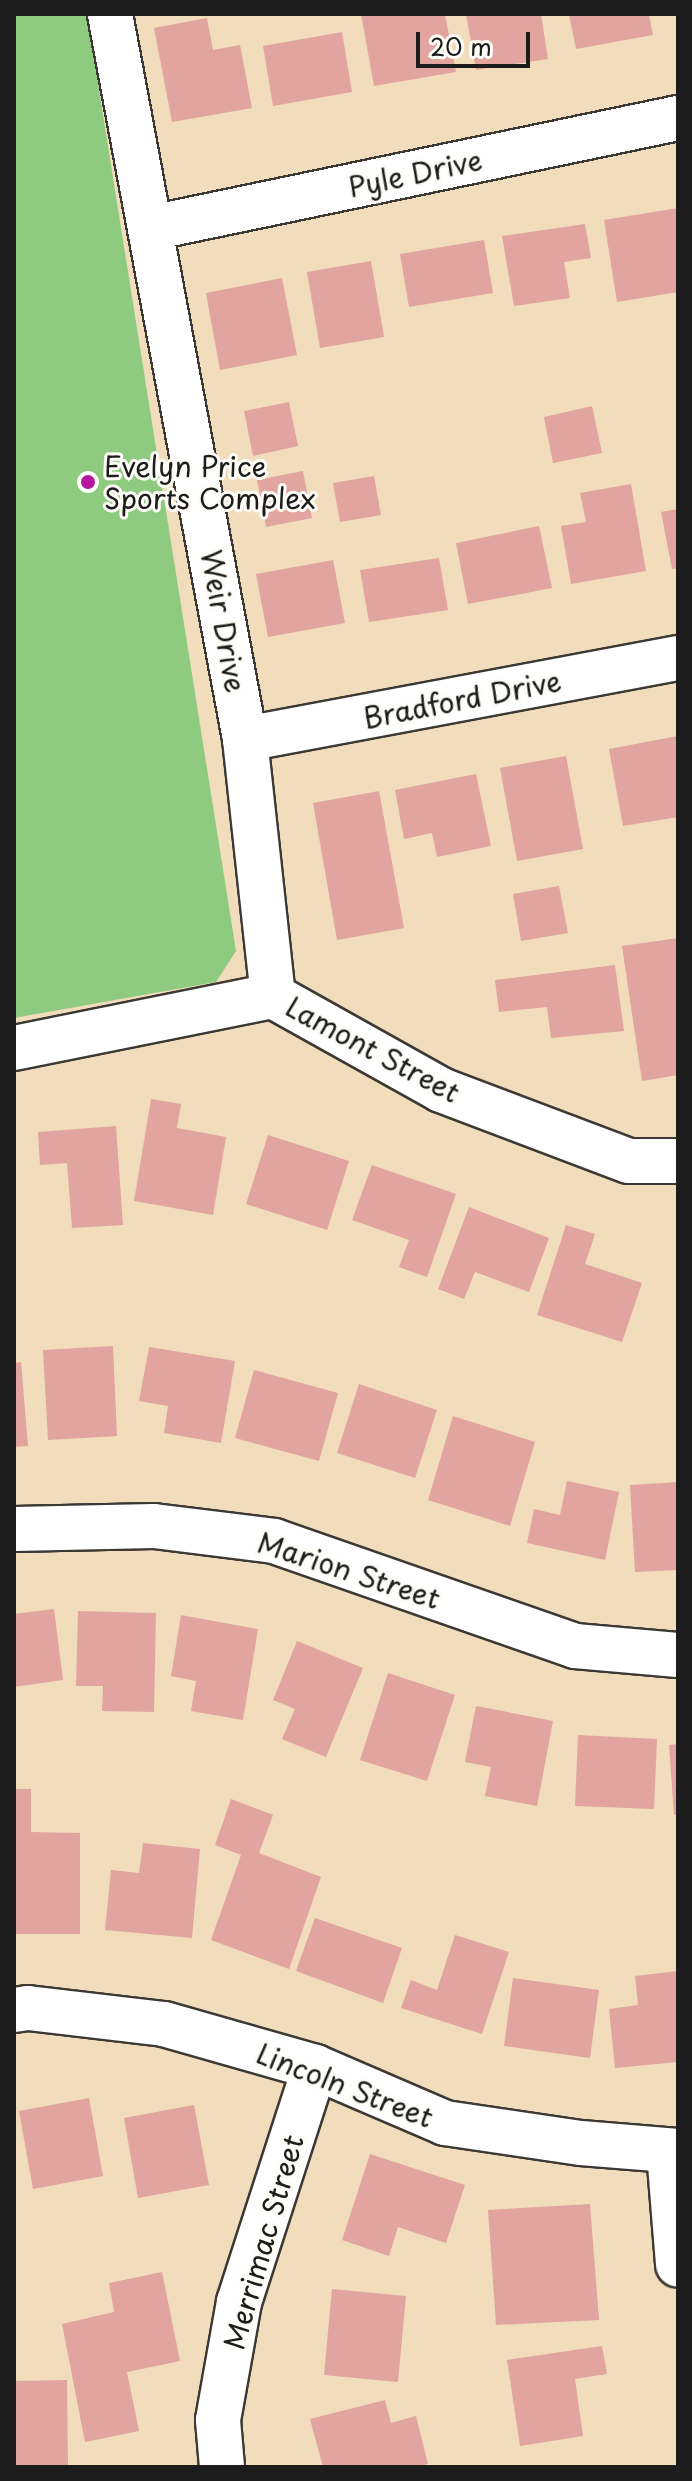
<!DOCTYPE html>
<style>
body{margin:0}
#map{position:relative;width:692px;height:2481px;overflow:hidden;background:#f1dcbb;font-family:"Playpen Sans",sans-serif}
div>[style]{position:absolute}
.green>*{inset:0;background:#8ecb80}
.building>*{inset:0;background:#e1a49f}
.roads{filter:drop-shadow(2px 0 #3c3934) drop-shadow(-2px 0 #3c3934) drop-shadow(0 2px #3c3934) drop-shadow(0 -2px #3c3934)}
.minor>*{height:44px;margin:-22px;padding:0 22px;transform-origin:22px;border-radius:22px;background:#fff}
.dots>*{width:22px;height:22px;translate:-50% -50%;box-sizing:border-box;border:4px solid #fdfcf7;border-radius:50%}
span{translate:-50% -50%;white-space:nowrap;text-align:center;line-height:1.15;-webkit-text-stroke:6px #fdfcf7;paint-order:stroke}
.street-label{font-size:28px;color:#1c1c1c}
.poi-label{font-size:28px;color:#1c1c1c}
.left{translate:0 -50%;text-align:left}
.frame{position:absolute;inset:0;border:16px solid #1c1c1c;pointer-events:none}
.scale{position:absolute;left:416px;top:32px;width:114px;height:36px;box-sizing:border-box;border:4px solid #1c1c1c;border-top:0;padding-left:10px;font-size:24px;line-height:28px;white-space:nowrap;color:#1c1c1c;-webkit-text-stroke:6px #fdfcf7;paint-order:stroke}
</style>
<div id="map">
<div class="green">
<i style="clip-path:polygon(14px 14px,87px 14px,236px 951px,216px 982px,14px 1018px)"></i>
</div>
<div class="building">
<i style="clip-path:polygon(361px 14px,445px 14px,456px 72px,374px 86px)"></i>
<i style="clip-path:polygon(466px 14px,541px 14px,548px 59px,476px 70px)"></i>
<i style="clip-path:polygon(569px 14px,649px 14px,653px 35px,576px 49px)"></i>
<i style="clip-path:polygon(207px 18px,213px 50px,240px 45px,252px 108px,172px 122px,154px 28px)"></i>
<i style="clip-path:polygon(342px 32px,352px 92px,273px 106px,263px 46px)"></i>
<i style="clip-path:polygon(678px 208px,678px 292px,617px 302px,604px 220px)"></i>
<i style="clip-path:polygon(585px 224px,591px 258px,564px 262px,570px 298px,514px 306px,502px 236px)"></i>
<i style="clip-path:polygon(484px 240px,493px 293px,409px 307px,400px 254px)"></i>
<i style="clip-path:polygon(371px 261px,384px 337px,320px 348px,307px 272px)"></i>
<i style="clip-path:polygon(282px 278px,297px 355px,220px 370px,206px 293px)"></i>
<i style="clip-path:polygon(289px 402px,298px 446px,253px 456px,244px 411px)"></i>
<i style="clip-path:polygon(592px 406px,602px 453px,553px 463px,544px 417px)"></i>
<i style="clip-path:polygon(303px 471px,312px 518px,266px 527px,257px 480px)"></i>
<i style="clip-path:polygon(374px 476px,381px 515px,340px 522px,333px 483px)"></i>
<i style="clip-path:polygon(631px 484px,646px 571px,571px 584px,561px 526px,586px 522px,580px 493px)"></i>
<i style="clip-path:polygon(678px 509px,678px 568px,672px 569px,661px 512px)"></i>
<i style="clip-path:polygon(539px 526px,552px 588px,468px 604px,456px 543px)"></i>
<i style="clip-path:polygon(439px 558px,448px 610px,369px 622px,360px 570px)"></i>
<i style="clip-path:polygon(333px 560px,345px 623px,268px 637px,256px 574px)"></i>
<i style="clip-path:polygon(678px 736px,678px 817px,623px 826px,609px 749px)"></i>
<i style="clip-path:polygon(566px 756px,583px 849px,517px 861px,500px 768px)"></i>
<i style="clip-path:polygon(476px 774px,491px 846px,437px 857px,432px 833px,404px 839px,395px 790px)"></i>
<i style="clip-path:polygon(379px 791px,404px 928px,337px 940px,313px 803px)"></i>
<i style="clip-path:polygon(559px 886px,568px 933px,521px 941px,513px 894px)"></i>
<i style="clip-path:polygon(678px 938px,678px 1075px,642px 1081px,622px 946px)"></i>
<i style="clip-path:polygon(615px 965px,624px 1031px,551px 1038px,547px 1007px,499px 1012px,495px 980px)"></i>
<i style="clip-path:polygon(151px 1099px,181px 1104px,177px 1128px,226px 1137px,213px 1215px,134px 1201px)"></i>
<i style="clip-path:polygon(116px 1126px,123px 1225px,72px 1228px,67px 1163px,40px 1165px,38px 1132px)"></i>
<i style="clip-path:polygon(268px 1135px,349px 1161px,327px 1230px,246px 1204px)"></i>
<i style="clip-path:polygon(372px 1165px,456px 1194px,427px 1277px,399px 1267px,409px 1240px,352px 1220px)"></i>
<i style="clip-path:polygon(469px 1207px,549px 1238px,529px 1292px,475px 1272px,464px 1299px,438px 1289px)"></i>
<i style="clip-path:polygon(566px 1225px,595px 1234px,585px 1264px,642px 1283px,622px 1342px,537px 1315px)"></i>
<i style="clip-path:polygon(113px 1346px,117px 1436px,48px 1440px,43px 1350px)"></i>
<i style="clip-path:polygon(149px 1347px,235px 1361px,221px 1443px,164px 1433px,168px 1406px,139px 1401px)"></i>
<i style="clip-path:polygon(21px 1362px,28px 1446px,14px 1447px,14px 1363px)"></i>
<i style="clip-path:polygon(254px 1370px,338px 1393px,319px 1461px,235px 1438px)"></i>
<i style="clip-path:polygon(359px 1384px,437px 1410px,415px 1478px,337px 1453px)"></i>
<i style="clip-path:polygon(453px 1416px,535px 1442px,510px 1526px,428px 1500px)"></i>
<i style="clip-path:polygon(567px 1481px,619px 1492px,605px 1560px,527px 1543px,534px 1509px,560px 1515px)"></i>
<i style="clip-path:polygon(678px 1482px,678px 1570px,635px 1572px,630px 1485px)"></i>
<i style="clip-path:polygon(54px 1609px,63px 1680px,14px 1687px,14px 1614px)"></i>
<i style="clip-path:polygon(78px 1611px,156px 1613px,154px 1712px,102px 1711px,103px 1686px,76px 1686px)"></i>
<i style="clip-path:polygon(181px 1615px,258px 1629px,243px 1720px,191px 1711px,196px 1681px,171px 1676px)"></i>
<i style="clip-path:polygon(297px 1641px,363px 1668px,326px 1757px,282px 1739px,295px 1709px,273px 1700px)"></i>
<i style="clip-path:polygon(388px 1673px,455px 1695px,427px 1781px,360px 1760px)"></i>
<i style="clip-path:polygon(476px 1706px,553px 1721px,537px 1806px,485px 1796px,491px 1767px,465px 1762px)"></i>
<i style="clip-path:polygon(578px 1735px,657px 1739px,654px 1809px,575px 1806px)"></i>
<i style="clip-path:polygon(678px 1744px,678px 1814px,674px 1815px,669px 1745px)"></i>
<i style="clip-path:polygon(14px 1789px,31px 1789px,31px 1832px,80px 1833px,80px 1934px,14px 1934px)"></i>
<i style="clip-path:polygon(231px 1799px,273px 1815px,259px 1853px,321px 1877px,289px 1969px,211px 1940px,241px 1855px,215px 1845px)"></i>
<i style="clip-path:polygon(143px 1843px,200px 1849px,192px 1938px,105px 1930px,111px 1870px,139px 1873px)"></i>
<i style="clip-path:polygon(315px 1918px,402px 1948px,383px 2003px,296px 1971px)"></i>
<i style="clip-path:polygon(455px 1935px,509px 1952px,482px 2034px,401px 2008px,411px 1980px,437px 1990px)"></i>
<i style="clip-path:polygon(678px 1971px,678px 2062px,615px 2068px,609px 2009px,638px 2005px,635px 1976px)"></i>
<i style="clip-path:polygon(513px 1978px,599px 1990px,590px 2058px,504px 2046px)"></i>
<i style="clip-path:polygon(89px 2098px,103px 2176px,33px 2189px,19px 2111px)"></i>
<i style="clip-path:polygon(194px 2105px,209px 2185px,138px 2198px,124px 2118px)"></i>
<i style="clip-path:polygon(370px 2154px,465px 2185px,446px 2243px,398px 2227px,389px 2256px,342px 2240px)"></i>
<i style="clip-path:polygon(590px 2204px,599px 2320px,496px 2325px,488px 2210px)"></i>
<i style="clip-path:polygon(162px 2272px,180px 2361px,127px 2372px,139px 2431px,85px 2442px,62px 2324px,114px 2312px,109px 2283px)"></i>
<i style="clip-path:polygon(332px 2289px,406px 2296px,398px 2382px,324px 2375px)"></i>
<i style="clip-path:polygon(602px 2346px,607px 2374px,575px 2379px,583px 2436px,520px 2446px,507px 2360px)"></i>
<i style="clip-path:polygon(67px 2380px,68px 2467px,14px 2467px,14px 2381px)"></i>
<i style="clip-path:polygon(385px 2400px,391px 2423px,416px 2416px,428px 2464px,415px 2467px,323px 2467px,310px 2419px)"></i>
</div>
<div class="roads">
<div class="minor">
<i style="left:110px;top:14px;width:737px;rotate:79.45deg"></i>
<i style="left:245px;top:739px;width:259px;rotate:83.8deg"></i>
<i style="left:151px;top:228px;width:538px;rotate:-11.79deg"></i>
<i style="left:245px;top:739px;width:441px;rotate:-10.6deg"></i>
<i style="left:14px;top:1048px;width:264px;rotate:-11.4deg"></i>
<i style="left:273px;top:996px;width:193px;rotate:29.2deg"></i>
<i style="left:441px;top:1090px;width:201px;rotate:20.7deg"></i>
<i style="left:629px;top:1161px;width:49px"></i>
<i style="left:14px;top:1529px;width:140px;rotate:-1.2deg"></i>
<i style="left:154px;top:1526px;width:121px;rotate:7.1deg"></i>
<i style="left:274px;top:1541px;width:319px;rotate:19.2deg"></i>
<i style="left:575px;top:1646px;width:103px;rotate:5deg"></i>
<i style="left:14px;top:2010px;width:14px;rotate:-8deg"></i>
<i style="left:28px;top:2008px;width:137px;rotate:6.7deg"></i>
<i style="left:164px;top:2024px;width:157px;rotate:15.9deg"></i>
<i style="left:315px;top:2067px;width:142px;rotate:23.3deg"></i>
<i style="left:445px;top:2123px;width:137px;rotate:8.4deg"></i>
<i style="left:581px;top:2143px;width:97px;rotate:4.7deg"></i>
<i style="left:669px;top:2152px;width:113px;rotate:85.4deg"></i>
<i style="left:222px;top:2467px;width:47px;rotate:-94.9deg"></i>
<i style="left:218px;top:2420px;width:120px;rotate:-79.9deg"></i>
<i style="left:239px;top:2302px;width:247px;rotate:-72.1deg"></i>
</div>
</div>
<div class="dots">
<i style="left:88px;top:482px;background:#b5179e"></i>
</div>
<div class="street-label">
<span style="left:415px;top:173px;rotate:-12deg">Pyle Drive</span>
<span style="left:224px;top:621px;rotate:80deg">Weir Drive</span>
<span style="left:462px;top:699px;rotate:-11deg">Bradford Drive</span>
<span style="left:373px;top:1049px;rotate:28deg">Lamont Street</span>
<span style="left:349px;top:1570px;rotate:18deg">Marion Street</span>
<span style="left:345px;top:2085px;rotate:21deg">Lincoln Street</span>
<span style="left:263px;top:2242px;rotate:-74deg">Merrimac Street</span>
</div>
<div class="poi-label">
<span class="left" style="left:104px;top:482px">Evelyn Price<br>Sports Complex</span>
</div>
<div class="frame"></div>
<div class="scale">20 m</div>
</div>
